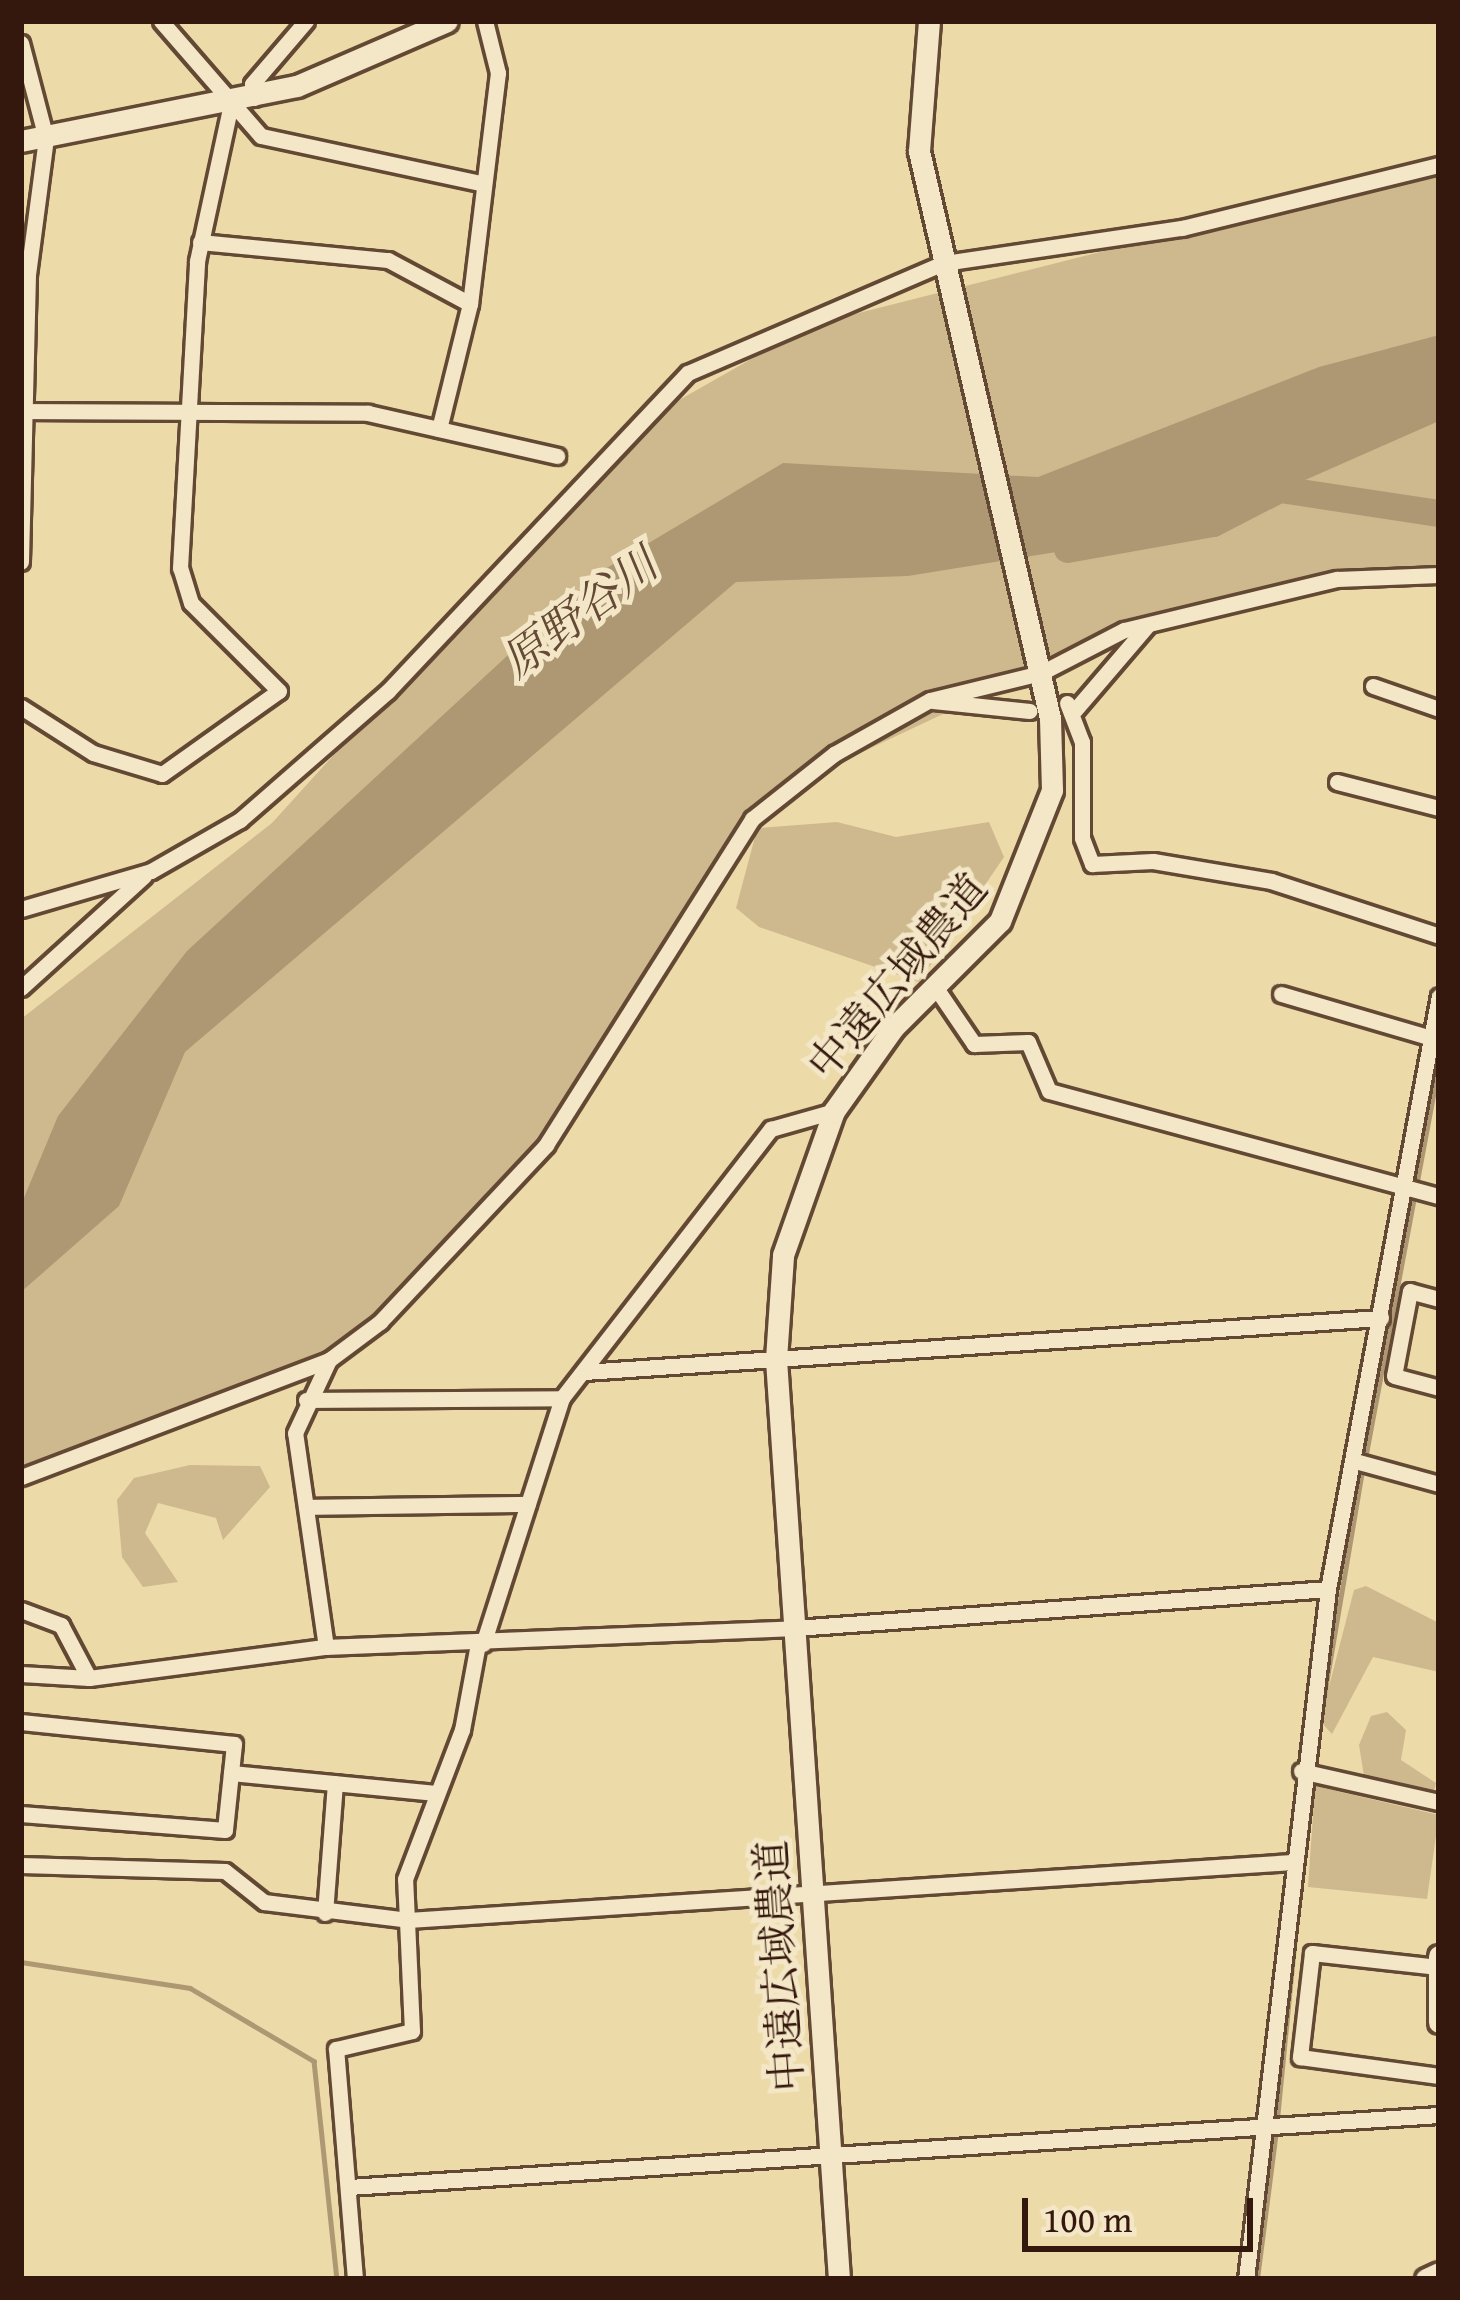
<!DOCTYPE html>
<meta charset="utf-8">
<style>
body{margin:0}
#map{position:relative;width:1460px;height:2300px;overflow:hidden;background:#eddaa9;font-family:"Gentium Book Plus","Noto Serif JP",serif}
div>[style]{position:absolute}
.green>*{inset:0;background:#ceb98e}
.water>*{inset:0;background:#ae9874}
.stream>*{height:4.5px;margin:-2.25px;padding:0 2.25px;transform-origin:2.25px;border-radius:2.25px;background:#ae9874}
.river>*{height:27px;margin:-13.5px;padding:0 13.5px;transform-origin:13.5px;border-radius:13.5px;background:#ae9874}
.roads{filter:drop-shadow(3px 0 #634834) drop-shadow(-3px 0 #634834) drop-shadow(0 3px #634834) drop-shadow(0 -3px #634834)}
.street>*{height:15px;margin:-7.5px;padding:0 7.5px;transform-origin:7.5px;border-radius:7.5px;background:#f3e7c7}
.secondary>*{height:21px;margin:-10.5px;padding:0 10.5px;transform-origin:10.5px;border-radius:10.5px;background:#f3e7c7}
span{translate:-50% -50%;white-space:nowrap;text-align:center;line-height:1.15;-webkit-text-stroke:10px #f3e7c7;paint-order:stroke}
.street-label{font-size:42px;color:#35180d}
.water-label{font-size:45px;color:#654b36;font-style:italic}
.frame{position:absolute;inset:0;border:24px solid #35180d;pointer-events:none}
.scale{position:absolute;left:1022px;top:2198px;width:231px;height:54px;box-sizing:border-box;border:6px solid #35180d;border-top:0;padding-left:15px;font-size:36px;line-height:42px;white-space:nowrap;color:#35180d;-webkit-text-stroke:9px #f3e7c7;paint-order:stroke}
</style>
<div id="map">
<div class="green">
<i style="clip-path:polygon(1439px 156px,1439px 576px,1317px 574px,1147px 618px,788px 787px,760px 828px,837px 822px,896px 837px,989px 822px,1004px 857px,919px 982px,759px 927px,736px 908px,756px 833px,553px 1136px,472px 1228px,318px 1365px,21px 1472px,21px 1019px,272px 823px,630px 428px,811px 325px,1405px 175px)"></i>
<i style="clip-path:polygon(190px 1465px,260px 1466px,270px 1487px,223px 1540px,216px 1518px,158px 1503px,145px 1533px,178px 1582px,143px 1587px,122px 1557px,117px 1500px,134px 1478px)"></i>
<i style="clip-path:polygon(1366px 1586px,1439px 1623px,1439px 1672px,1373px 1657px,1332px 1734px,1320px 1721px,1354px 1590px)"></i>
<i style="clip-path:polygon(1387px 1712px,1406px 1730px,1401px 1760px,1436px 1783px,1432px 1800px,1364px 1776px,1359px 1745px,1371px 1716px)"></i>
<i style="clip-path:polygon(1315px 1786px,1439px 1815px,1427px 1899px,1308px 1887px)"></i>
</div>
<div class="water">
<i style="clip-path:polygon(1439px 335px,1439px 421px,1255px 502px,1137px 539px,908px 576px,736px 582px,185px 1052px,119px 1206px,21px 1292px,21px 1205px,58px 1116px,187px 951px,595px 575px,783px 463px,1038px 477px,1319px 367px)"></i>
</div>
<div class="stream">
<i style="left:1365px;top:1459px;width:402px;rotate:-79.4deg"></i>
<i style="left:1319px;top:1725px;width:259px;rotate:-80.4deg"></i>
<i style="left:21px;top:1962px;width:171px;rotate:8.7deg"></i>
<i style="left:190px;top:1988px;width:144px;rotate:30.5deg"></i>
<i style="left:314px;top:2061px;width:219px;rotate:84deg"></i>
<i style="left:1277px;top:2119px;width:217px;rotate:-84.4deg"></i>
<i style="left:1257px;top:2279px;width:150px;rotate:-82.7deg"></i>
</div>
<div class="river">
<i style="left:1280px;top:489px;width:161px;rotate:8.6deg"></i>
<i style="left:1067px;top:549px;width:148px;rotate:-10.1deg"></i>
<i style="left:1213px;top:523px;width:83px;rotate:-27.2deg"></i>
</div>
<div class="roads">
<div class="street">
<i style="left:161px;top:21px;width:152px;rotate:49deg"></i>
<i style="left:261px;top:136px;width:228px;rotate:12.1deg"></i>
<i style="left:21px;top:43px;width:98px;rotate:75.3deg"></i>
<i style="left:46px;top:138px;width:137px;rotate:97.5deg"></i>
<i style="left:28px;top:274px;width:288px;rotate:91.4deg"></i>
<i style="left:254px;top:98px;width:14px;rotate:-98deg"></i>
<i style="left:252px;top:84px;width:83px;rotate:-49.4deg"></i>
<i style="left:200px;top:242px;width:189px;rotate:5.5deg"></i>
<i style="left:388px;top:260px;width:93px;rotate:28.2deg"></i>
<i style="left:21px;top:411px;width:347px;rotate:0.3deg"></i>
<i style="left:368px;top:413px;width:194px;rotate:12.8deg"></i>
<i style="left:439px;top:429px;width:129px;rotate:-76.1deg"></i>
<i style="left:470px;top:304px;width:233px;rotate:-83.1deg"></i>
<i style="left:498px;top:73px;width:54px;rotate:-104deg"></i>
<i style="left:1373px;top:686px;width:70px;rotate:19.2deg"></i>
<i style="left:933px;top:701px;width:97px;rotate:5.9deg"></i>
<i style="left:1067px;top:703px;width:42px;rotate:69deg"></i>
<i style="left:1082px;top:742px;width:96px;rotate:90deg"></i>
<i style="left:1082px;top:838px;width:28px;rotate:69deg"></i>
<i style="left:1092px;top:864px;width:61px;rotate:-2.8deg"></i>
<i style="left:1153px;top:861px;width:120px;rotate:9.6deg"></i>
<i style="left:1271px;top:881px;width:177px;rotate:18.1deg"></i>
<i style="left:21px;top:707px;width:85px;rotate:32.6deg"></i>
<i style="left:93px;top:753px;width:72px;rotate:16.9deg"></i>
<i style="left:162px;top:774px;width:143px;rotate:-35.4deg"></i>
<i style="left:279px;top:691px;width:124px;rotate:-135deg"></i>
<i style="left:191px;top:603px;width:37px;rotate:-107deg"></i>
<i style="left:180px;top:568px;width:307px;rotate:-86.8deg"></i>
<i style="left:197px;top:261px;width:161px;rotate:-77.8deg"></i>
<i style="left:1075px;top:710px;width:111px;rotate:-49.4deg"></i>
<i style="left:1337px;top:782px;width:105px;rotate:14.3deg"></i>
<i style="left:21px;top:909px;width:135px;rotate:-16.3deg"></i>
<i style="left:151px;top:871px;width:103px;rotate:-29.8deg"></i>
<i style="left:240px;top:820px;width:196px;rotate:-41.1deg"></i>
<i style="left:388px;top:691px;width:437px;rotate:-46.7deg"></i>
<i style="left:688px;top:373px;width:279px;rotate:-23.3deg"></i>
<i style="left:944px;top:263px;width:241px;rotate:-8.4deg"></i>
<i style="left:1182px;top:228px;width:265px;rotate:-13.8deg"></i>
<i style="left:21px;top:988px;width:166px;rotate:-42.3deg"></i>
<i style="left:936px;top:988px;width:68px;rotate:55.8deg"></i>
<i style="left:974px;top:1044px;width:54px;rotate:-2.1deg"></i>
<i style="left:1028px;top:1042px;width:53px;rotate:66.8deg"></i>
<i style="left:1049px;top:1091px;width:404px;rotate:15.1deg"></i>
<i style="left:1281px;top:994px;width:156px;rotate:16.3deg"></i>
<i style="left:1439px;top:1299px;width:30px;rotate:-165deg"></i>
<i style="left:1410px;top:1291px;width:86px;rotate:100.7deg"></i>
<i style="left:1394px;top:1376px;width:47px;rotate:14.9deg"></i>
<i style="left:584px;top:1372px;width:799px;rotate:-3.88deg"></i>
<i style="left:306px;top:1400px;width:256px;rotate:-0.4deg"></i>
<i style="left:1355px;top:1461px;width:87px;rotate:15.3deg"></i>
<i style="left:21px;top:1477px;width:329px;rotate:-20.8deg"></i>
<i style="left:329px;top:1360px;width:64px;rotate:-36.7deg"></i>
<i style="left:380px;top:1322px;width:243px;rotate:-46.8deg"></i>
<i style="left:546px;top:1145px;width:386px;rotate:-57.7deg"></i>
<i style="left:752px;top:819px;width:105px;rotate:-38.4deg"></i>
<i style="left:834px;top:754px;width:110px;rotate:-29.4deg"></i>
<i style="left:930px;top:700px;width:114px;rotate:-13.7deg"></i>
<i style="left:1041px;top:673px;width:93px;rotate:-27.4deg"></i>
<i style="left:1124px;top:630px;width:219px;rotate:-13.5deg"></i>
<i style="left:1337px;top:579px;width:102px;rotate:-2.2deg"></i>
<i style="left:306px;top:1507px;width:222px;rotate:-0.8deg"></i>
<i style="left:21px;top:1610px;width:43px;rotate:20.6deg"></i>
<i style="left:61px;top:1625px;width:60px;rotate:62.2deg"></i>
<i style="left:89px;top:1678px;width:239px;rotate:-7.5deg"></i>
<i style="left:326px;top:1647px;width:469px;rotate:-2.3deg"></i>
<i style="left:795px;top:1628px;width:534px;rotate:-4.18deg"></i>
<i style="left:483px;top:1644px;width:258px;rotate:-72.2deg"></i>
<i style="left:562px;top:1398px;width:341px;rotate:-52.2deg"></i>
<i style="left:771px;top:1129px;width:66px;rotate:-15.9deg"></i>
<i style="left:326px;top:1647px;width:216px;rotate:-98.2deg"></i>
<i style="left:295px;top:1433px;width:81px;rotate:-65deg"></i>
<i style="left:21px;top:1674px;width:68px;rotate:3.4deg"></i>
<i style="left:21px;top:1722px;width:214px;rotate:5.9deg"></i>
<i style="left:234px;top:1744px;width:86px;rotate:96deg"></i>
<i style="left:225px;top:1830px;width:205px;rotate:-175.5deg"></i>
<i style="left:1301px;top:1771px;width:141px;rotate:12.7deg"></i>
<i style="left:231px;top:1773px;width:206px;rotate:5.6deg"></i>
<i style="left:21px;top:1865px;width:204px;rotate:1.7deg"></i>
<i style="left:225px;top:1871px;width:50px;rotate:38.5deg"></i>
<i style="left:264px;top:1902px;width:145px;rotate:7.1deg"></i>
<i style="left:408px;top:1920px;width:886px;rotate:-3.75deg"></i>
<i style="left:325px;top:1913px;width:130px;rotate:-85.6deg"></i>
<i style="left:1438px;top:1967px;width:127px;rotate:-173.7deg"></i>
<i style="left:1312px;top:1953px;width:105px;rotate:96.6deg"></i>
<i style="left:1300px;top:2057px;width:140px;rotate:7.8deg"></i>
<i style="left:349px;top:2187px;width:1092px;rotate:-3.78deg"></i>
<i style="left:355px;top:2279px;width:231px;rotate:-94.7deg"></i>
<i style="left:336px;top:2049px;width:78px;rotate:-13.3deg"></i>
<i style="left:412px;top:2031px;width:152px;rotate:-92.6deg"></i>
<i style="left:405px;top:1879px;width:160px;rotate:-69.1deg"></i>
<i style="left:462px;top:1730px;width:87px;rotate:-79.5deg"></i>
<i style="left:1246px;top:2279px;width:695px;rotate:-83.22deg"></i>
<i style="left:1328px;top:1589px;width:603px;rotate:-79.4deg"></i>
</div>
<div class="secondary">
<i style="left:21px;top:141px;width:281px;rotate:-11.3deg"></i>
<i style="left:297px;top:86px;width:163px;rotate:-23.4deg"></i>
<i style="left:1439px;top:1956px;width:66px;rotate:90deg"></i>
<i style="left:839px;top:2279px;width:922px;rotate:-93.92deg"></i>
<i style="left:776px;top:1359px;width:104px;rotate:-86.1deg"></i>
<i style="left:783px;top:1255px;width:153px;rotate:-70.5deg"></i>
<i style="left:834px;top:1111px;width:102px;rotate:-54.6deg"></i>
<i style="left:893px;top:1028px;width:151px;rotate:-45deg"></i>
<i style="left:1000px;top:921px;width:141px;rotate:-68.3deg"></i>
<i style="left:1052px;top:790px;width:72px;rotate:-91.6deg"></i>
<i style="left:1050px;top:718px;width:582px;rotate:-103.01deg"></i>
<i style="left:919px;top:151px;width:130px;rotate:-85.6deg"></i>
<i style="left:1426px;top:2279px;width:14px;rotate:-25deg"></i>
</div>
</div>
<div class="street-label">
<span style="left:897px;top:976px;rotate:-50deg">中遠広域農道</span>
<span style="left:779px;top:1966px;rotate:-94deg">中遠広域農道</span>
</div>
<div class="water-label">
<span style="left:579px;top:612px;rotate:-37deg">原野谷川</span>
</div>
<div class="frame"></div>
<div class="scale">100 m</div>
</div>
